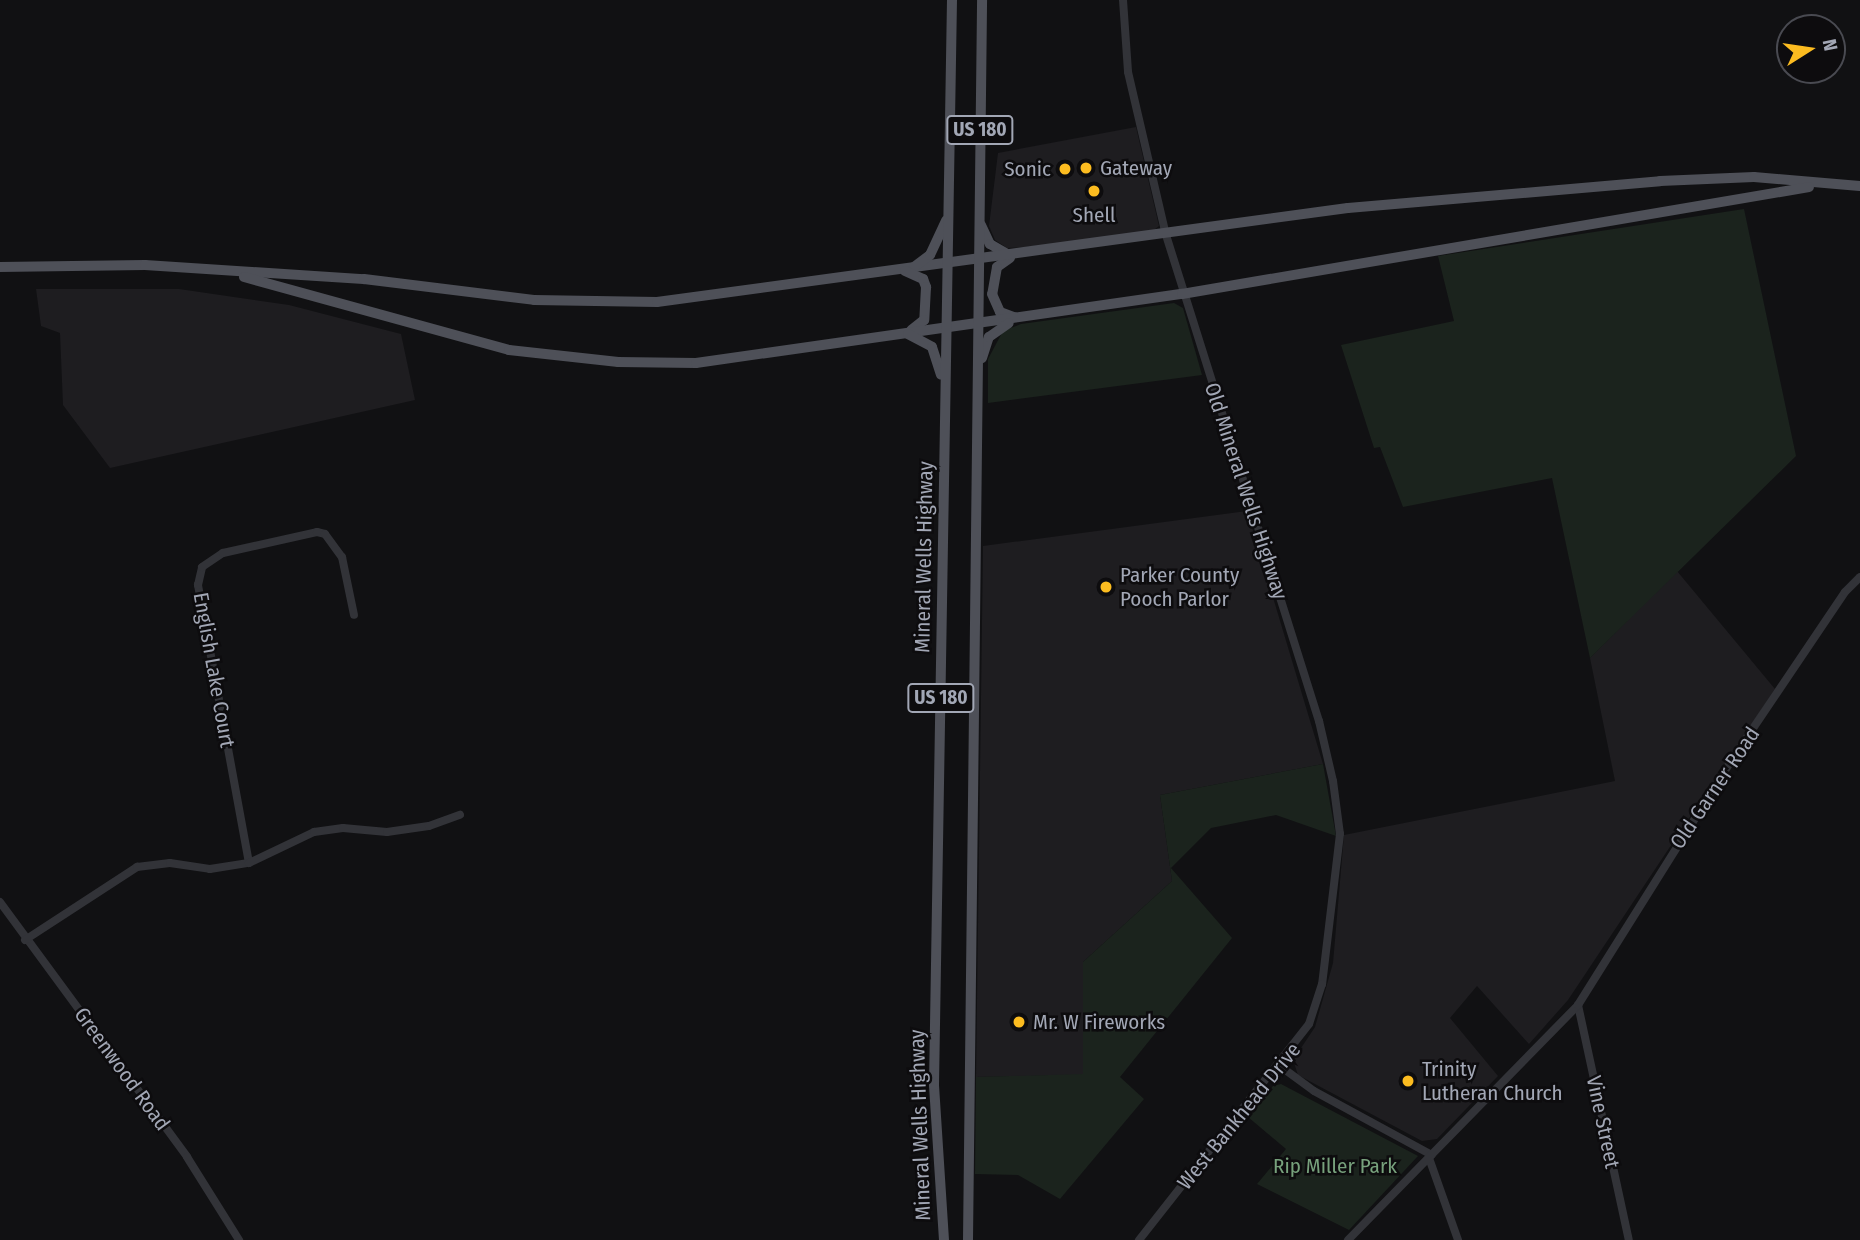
<!DOCTYPE html>
<style>
body{margin:0}
#map{position:relative;width:1860px;height:1240px;overflow:hidden;background:#111113;font-family:"Fira Sans Condensed",sans-serif}
div>[style]{position:absolute}
.built>*{inset:0;background:#1e1d20}
.green>*{inset:0;background:#1b231d}
.minor>*{height:8px;margin:-4px;padding:0 4px;transform-origin:4px;border-radius:4px;background:#323338}
.major>*{height:10px;margin:-5px;padding:0 5px;transform-origin:5px;border-radius:5px;background:#4e5058}
.dots>*{width:19px;height:19px;translate:-50% -50%;box-sizing:border-box;border:4px solid #0d0c0e;border-radius:50%}
span{translate:-50% -50%;white-space:nowrap;text-align:center;line-height:1.15;-webkit-text-stroke:5px #0d0c0e;paint-order:stroke}
.shield-label span{padding:2px 5px;background:#0d0c0e;border:2px solid;border-radius:5px;-webkit-text-stroke-width:0}
.shield-label{font-size:19px;color:#a2a7b5;font-weight:700}
.poi-label{font-size:21px;color:#a2a7b5}
.left{translate:0 -50%;text-align:left}
.right{translate:-100% -50%;text-align:right}
.street-label{font-size:21px;color:#a2a7b5}
.park-label{font-size:21px;color:#77a17c}
.north{position:absolute;left:1776px;top:14px;width:70px;height:70px;box-sizing:border-box;background:#0d0c0e;border:2px solid #494a51;border-radius:50%;rotate:78deg;font-size:19px;font-weight:700;line-height:28px;text-align:center;color:#a2a7b5}
.north::after{content:'';display:block;margin:auto;width:24px;height:32px;background:#fcbc20;clip-path:polygon(50% 0,100% 100%,50% 72%,0 100%)}
</style>
<div id="map">
<div class="built">
<i style="clip-path:polygon(1136px 127px,1159px 226px,1149px 234px,1026px 247px,1007px 248px,995px 240px,989px 226px,998px 153px)"></i>
<i style="clip-path:polygon(36px 289px,179px 289px,289px 305px,401px 334px,415px 400px,110px 468px,63px 405px,60px 333px,41px 326px)"></i>
<i style="clip-path:polygon(1247px 511px,1323px 764px,1160px 795px,1172px 881px,1083px 962px,1083px 1075px,976px 1077px,983px 546px)"></i>
<i style="clip-path:polygon(1677px 571px,1775px 689px,1568px 1000px,1529px 1044px,1477px 986px,1450px 1018px,1498px 1076px,1437px 1139px,1422px 1141px,1298px 1075px,1293px 1060px,1315px 1027px,1333px 963px,1344px 835px,1615px 781px,1590px 658px)"></i>
</div>
<div class="green">
<i style="clip-path:polygon(1744px 209px,1796px 456px,1590px 658px,1552px 478px,1403px 507px,1380px 447px,1374px 448px,1341px 345px,1454px 321px,1438px 256px)"></i>
<i style="clip-path:polygon(1174px 303px,1183px 308px,1202px 375px,988px 403px,988px 359px,1003px 331px,1021px 324px)"></i>
<i style="clip-path:polygon(1323px 764px,1336px 836px,1276px 815px,1211px 828px,1171px 868px,1232px 938px,1120px 1077px,1144px 1099px,1060px 1199px,1018px 1175px,975px 1174px,976px 1077px,1083px 1074px,1083px 962px,1172px 881px,1160px 795px)"></i>
<i style="clip-path:polygon(1281px 1084px,1418px 1156px,1349px 1230px,1257px 1184px,1286px 1149px,1248px 1117px,1273px 1086px)"></i>
</div>
<div class="minor">
<i style="left:1123px;top:0;width:72px;rotate:86deg"></i>
<i style="left:1128px;top:72px;width:167px;rotate:76.9deg"></i>
<i style="left:1166px;top:235px;width:510px;rotate:72.53deg"></i>
<i style="left:1319px;top:721px;width:62px;rotate:76.9deg"></i>
<i style="left:1333px;top:781px;width:53px;rotate:82.5deg"></i>
<i style="left:1340px;top:834px;width:151px;rotate:96.8deg"></i>
<i style="left:1322px;top:984px;width:42px;rotate:108deg"></i>
<i style="left:1309px;top:1024px;width:275px;rotate:128.2deg"></i>
<i style="left:249px;top:863px;width:283px;rotate:-100.4deg"></i>
<i style="left:198px;top:585px;width:18px;rotate:-77deg"></i>
<i style="left:202px;top:567px;width:25px;rotate:-34deg"></i>
<i style="left:223px;top:553px;width:96px;rotate:-12.6deg"></i>
<i style="left:317px;top:532px;width:8px;rotate:14deg"></i>
<i style="left:325px;top:534px;width:29px;rotate:54deg"></i>
<i style="left:342px;top:557px;width:59px;rotate:78.3deg"></i>
<i style="left:0;top:902px;width:316px;rotate:53.7deg"></i>
<i style="left:187px;top:1157px;width:98px;rotate:57.9deg"></i>
<i style="left:25px;top:940px;width:134px;rotate:-33.1deg"></i>
<i style="left:137px;top:867px;width:33px;rotate:-7deg"></i>
<i style="left:170px;top:863px;width:40px;rotate:8.5deg"></i>
<i style="left:210px;top:869px;width:39px;rotate:-9deg"></i>
<i style="left:249px;top:863px;width:72px;rotate:-25.5deg"></i>
<i style="left:314px;top:832px;width:29px;rotate:-8deg"></i>
<i style="left:343px;top:828px;width:44px;rotate:5.2deg"></i>
<i style="left:387px;top:832px;width:42px;rotate:-8.1deg"></i>
<i style="left:429px;top:826px;width:33px;rotate:-20deg"></i>
<i style="left:1578px;top:1005px;width:240px;rotate:77.8deg"></i>
<i style="left:1280px;top:1066px;width:42px;rotate:36.3deg"></i>
<i style="left:1314px;top:1091px;width:134px;rotate:28.5deg"></i>
<i style="left:1429px;top:1158px;width:87px;rotate:70.5deg"></i>
<i style="left:1348px;top:1240px;width:329px;rotate:-45.6deg"></i>
<i style="left:1578px;top:1005px;width:292px;rotate:-57.9deg"></i>
<i style="left:1733px;top:758px;width:200px;rotate:-56deg"></i>
<i style="left:1845px;top:592px;width:21px;rotate:-45deg"></i>
</div>
<div class="major">
<i style="left:981px;top:225px;width:21px;rotate:65deg"></i>
<i style="left:990px;top:244px;width:22px;rotate:30deg"></i>
<i style="left:1010px;top:258px;width:16px;rotate:145deg"></i>
<i style="left:997px;top:267px;width:27px;rotate:100deg"></i>
<i style="left:992px;top:294px;width:20px;rotate:66deg"></i>
<i style="left:1000px;top:312px;width:15px;rotate:20deg"></i>
<i style="left:0;top:267px;width:145px;rotate:-0.8deg"></i>
<i style="left:145px;top:265px;width:219px;rotate:3.7deg"></i>
<i style="left:364px;top:279px;width:171px;rotate:7deg"></i>
<i style="left:534px;top:300px;width:123px;rotate:0.9deg"></i>
<i style="left:657px;top:302px;width:697px;rotate:-7.75deg"></i>
<i style="left:1348px;top:208px;width:313px;rotate:-4.9deg"></i>
<i style="left:1660px;top:181px;width:94px;rotate:-2.4deg"></i>
<i style="left:1754px;top:177px;width:106px;rotate:4.9deg"></i>
<i style="left:914px;top:267px;width:20px;rotate:-37deg"></i>
<i style="left:930px;top:255px;width:38px;rotate:-65deg"></i>
<i style="left:905px;top:271px;width:20px;rotate:24deg"></i>
<i style="left:923px;top:279px;width:9px;rotate:69deg"></i>
<i style="left:926px;top:287px;width:33px;rotate:93deg"></i>
<i style="left:924px;top:320px;width:16px;rotate:142deg"></i>
<i style="left:244px;top:277px;width:275px;rotate:15.4deg"></i>
<i style="left:509px;top:350px;width:110px;rotate:6.3deg"></i>
<i style="left:618px;top:362px;width:78px;rotate:0.7deg"></i>
<i style="left:696px;top:363px;width:491px;rotate:-8.1deg"></i>
<i style="left:1182px;top:294px;width:636px;rotate:-9.68deg"></i>
<i style="left:908px;top:334px;width:27px;rotate:28deg"></i>
<i style="left:932px;top:347px;width:29px;rotate:72deg"></i>
<i style="left:982px;top:358px;width:22px;rotate:-72deg"></i>
<i style="left:989px;top:337px;width:24px;rotate:-35deg"></i>
<i style="left:944px;top:1240px;width:155px;rotate:-93.7deg"></i>
<i style="left:934px;top:1085px;width:1085px;rotate:-89.05deg"></i>
<i style="left:968px;top:1240px;width:1240px;rotate:-89.35deg"></i>
</div>
<div class="dots">
<i style="left:1086px;top:168px;background:#fcbc20"></i>
<i style="left:1065px;top:169px;background:#fcbc20"></i>
<i style="left:1094px;top:191px;background:#fcbc20"></i>
<i style="left:1106px;top:587px;background:#fcbc20"></i>
<i style="left:1019px;top:1022px;background:#fcbc20"></i>
<i style="left:1408px;top:1081px;background:#fcbc20"></i>
</div>
<div class="shield-label">
<span style="left:980px;top:130px">US 180</span>
<span style="left:941px;top:698px">US 180</span>
</div>
<div class="poi-label">
<span class="left" style="left:1100px;top:168px">Gateway</span>
<span class="right" style="left:1051px;top:169px">Sonic</span>
<span style="left:1094px;top:215px">Shell</span>
<span class="left" style="left:1120px;top:587px">Parker County<br>Pooch Parlor</span>
<span class="left" style="left:1033px;top:1022px">Mr. W Fireworks</span>
<span class="left" style="left:1422px;top:1081px">Trinity<br>Lutheran Church</span>
</div>
<div class="street-label">
<span style="left:1246px;top:491px;rotate:72deg">Old Mineral Wells Highway</span>
<span style="left:924px;top:557px;rotate:-89deg">Mineral Wells Highway</span>
<span style="left:214px;top:670px;rotate:80deg">English Lake Court</span>
<span style="left:1715px;top:788px;rotate:-56deg">Old Garner Road</span>
<span style="left:122px;top:1069px;rotate:54deg">Greenwood Road</span>
<span style="left:1239px;top:1116px;rotate:-51deg">West Bankhead Drive</span>
<span style="left:1603px;top:1122px;rotate:78deg">Vine Street</span>
<span style="left:920px;top:1125px;rotate:-92deg">Mineral Wells Highway</span>
</div>
<div class="park-label">
<span style="left:1335px;top:1166px">Rip Miller Park</span>
</div>
<div class="north">N</div>
</div>
